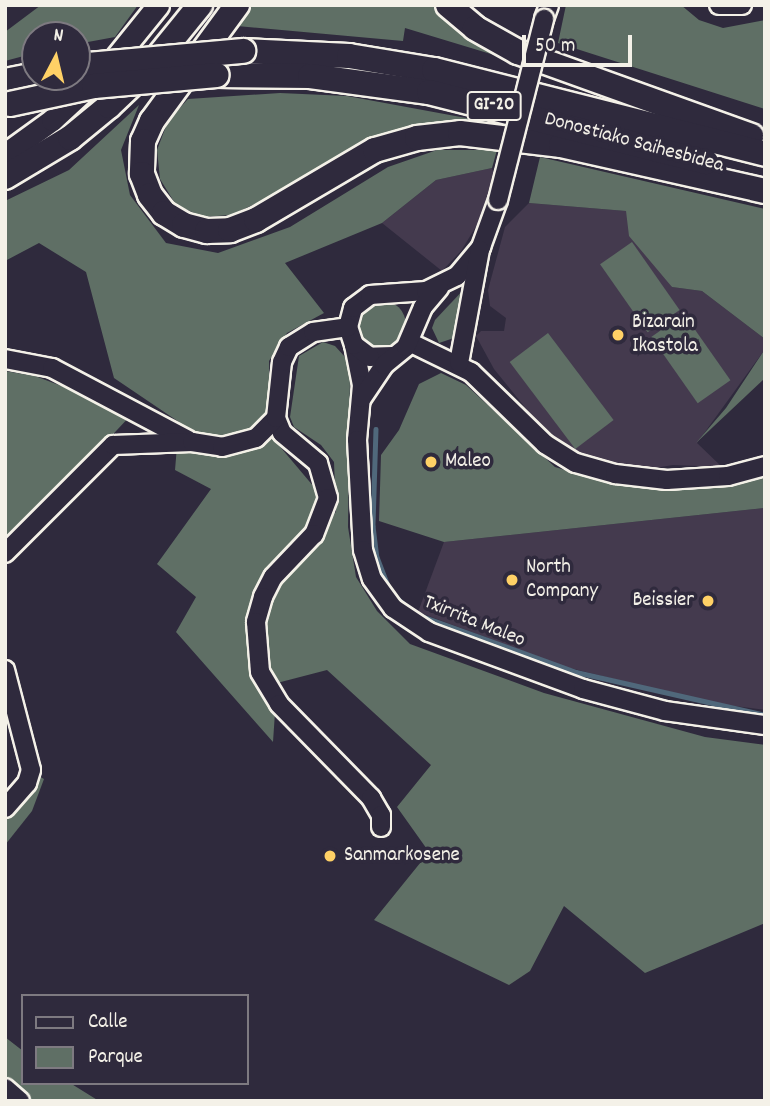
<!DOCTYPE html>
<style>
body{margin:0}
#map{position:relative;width:770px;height:1106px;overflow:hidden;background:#2f2a3d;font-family:Dekko,sans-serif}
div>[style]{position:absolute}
.built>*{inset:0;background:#443a4e}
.green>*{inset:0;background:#5f6f65;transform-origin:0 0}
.round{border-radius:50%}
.stream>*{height:4.5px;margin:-2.25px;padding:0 2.25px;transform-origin:2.25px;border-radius:2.25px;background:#50687b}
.roads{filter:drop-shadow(2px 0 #f4f1e8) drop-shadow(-2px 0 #f4f1e8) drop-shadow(0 2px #f4f1e8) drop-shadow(0 -2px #f4f1e8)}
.minor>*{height:18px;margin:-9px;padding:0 9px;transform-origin:9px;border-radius:9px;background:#2f2a3d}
.major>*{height:21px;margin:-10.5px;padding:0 10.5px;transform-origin:10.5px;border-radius:10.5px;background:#2f2a3d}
.highway>*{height:24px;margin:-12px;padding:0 12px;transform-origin:12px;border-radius:12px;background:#2f2a3d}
.bridges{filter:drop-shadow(2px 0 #f4f1e8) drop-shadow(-2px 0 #f4f1e8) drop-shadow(0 2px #f4f1e8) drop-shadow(0 -2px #f4f1e8)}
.minor-bridge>*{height:18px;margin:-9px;padding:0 9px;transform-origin:9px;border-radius:9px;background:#2f2a3d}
.highway-bridge>*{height:24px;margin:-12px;padding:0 12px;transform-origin:12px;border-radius:12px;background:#2f2a3d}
.dots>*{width:19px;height:19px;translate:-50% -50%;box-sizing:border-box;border:4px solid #2f2a3d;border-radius:50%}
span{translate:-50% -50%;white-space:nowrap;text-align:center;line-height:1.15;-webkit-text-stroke:7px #2f2a3d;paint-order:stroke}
.shield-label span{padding:2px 5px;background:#2f2a3d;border:2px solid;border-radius:5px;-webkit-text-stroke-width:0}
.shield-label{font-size:19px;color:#f4f1e8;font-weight:700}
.street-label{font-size:21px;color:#f4f1e8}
.poi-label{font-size:21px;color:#f4f1e8}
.left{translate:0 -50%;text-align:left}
.right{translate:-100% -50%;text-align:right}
.frame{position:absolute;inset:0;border:7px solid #f4f1e8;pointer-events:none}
.legend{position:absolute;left:21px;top:994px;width:228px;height:91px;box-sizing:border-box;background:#2f2a3d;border:2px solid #7e7a81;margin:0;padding:9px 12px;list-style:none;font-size:21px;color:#f4f1e8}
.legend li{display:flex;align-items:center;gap:14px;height:35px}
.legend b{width:35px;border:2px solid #7e7a81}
.north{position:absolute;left:21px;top:21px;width:70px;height:70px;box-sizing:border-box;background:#2f2a3d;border:2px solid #7e7a81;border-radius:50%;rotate:7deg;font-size:19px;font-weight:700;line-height:28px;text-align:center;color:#f4f1e8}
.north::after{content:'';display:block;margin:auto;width:24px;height:32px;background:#ffd166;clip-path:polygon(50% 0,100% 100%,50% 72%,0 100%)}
.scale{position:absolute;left:522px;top:35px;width:110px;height:32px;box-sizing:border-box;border:4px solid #f4f1e8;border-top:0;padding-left:9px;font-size:21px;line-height:24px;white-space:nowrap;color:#f4f1e8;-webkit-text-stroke:5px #2f2a3d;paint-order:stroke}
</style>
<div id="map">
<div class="built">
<i style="clip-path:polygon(492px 168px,494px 176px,483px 215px,461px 251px,442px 271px,382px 223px,436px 180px)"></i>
<i style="clip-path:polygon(529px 203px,626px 211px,672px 287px,702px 291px,765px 339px,765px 349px,697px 443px,722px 467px,673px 465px,649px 469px,572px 456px,540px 426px,494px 369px,476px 336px,481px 331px,504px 331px,506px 318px,490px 306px,488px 290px,505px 227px)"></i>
<i style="clip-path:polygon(765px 508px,765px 710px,711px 703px,566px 667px,418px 612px,444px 542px)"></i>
</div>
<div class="green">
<i style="clip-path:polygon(41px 5px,138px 5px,115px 37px,77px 44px,77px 35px,35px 35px,35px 53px,5px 61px,5px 32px)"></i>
<i style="clip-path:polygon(250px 5px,436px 5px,459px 30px,504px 58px,405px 28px,403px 41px,237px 26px)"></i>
<i style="clip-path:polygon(566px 5px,681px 5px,699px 20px,723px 28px,765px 20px,765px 109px,558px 43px)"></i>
<i style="clip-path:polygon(280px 93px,347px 96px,504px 125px,412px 127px,350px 148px,277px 194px,231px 215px,203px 217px,176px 205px,160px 179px,157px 150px,168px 121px,188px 99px)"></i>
<i style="clip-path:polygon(139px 105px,121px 150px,130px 195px,166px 243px,218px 253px,290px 227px,388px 167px,437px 150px,497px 150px,492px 168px,436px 180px,382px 223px,285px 263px,324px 313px,287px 333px,269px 361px,271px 436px,336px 513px,334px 462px,321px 445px,294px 427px,290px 417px,299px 356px,323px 342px,335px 346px,345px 357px,350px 377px,348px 527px,356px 577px,377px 611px,410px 644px,544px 693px,705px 737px,765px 745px,765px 923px,645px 973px,564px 906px,530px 971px,509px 985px,374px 920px,429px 852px,397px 807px,431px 765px,327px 670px,277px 683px,273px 742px,176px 632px,196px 597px,157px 564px,211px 489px,175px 470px,179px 422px,114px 378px,86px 272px,39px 243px,5px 261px,5px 201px,69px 170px)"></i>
<i style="clip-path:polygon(540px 157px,765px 209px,765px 339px,702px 291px,672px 287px,629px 236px,626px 211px,529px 203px)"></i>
<i style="left:632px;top:242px;width:83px;height:39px;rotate:55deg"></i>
<i style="clip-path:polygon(466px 287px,454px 338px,439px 343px,432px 328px,435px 320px)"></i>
<i class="round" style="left:356px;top:300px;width:50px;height:50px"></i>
<i style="left:684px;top:314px;width:81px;height:40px;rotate:55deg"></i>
<i style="left:548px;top:333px;width:109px;height:48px;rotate:53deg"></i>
<i style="clip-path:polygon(765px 349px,765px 378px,696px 443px,726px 408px)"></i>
<i style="clip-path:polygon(5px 371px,35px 376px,133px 413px,5px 549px)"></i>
<i style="clip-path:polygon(441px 373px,466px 385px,555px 467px,582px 475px,648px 481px,765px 470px,765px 508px,444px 542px,379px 521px,381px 455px,399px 430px,419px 384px)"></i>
<i style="clip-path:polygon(26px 769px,44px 779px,32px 811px,5px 845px,5px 797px)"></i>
<i style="clip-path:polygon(5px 1037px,23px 1051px,23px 1083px,70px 1083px,99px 1101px,5px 1101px)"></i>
</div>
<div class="stream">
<i style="left:376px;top:429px;width:97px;rotate:91.8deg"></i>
<i style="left:373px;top:526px;width:31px;rotate:83deg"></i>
<i style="left:377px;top:557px;width:39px;rotate:69deg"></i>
<i style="left:391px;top:593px;width:25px;rotate:40deg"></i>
<i style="left:416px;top:614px;width:170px;rotate:19.9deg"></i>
<i style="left:576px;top:672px;width:194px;rotate:12.8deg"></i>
</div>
<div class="roads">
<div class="minor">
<i style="left:719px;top:5px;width:23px"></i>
<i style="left:544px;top:19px;width:15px;rotate:-70deg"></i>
<i style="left:409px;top:342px;width:69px;rotate:25.8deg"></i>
<i style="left:471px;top:372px;width:103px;rotate:44.2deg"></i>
<i style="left:545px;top:444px;width:36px;rotate:32deg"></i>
<i style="left:576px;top:463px;width:41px;rotate:15.8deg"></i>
<i style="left:615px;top:474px;width:52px;rotate:6.6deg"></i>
<i style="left:667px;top:480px;width:61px;rotate:-3.8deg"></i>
<i style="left:728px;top:476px;width:38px;rotate:-15deg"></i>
<i style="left:354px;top:345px;width:41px;rotate:78.7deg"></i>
<i style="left:362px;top:385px;width:55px;rotate:95.2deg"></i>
<i style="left:357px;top:440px;width:110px;rotate:86.9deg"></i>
<i style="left:363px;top:550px;width:30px;rotate:73deg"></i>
<i style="left:372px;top:579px;width:36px;rotate:54deg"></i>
<i style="left:393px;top:608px;width:43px;rotate:33.7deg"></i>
<i style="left:429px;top:632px;width:164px;rotate:20.3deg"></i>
<i style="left:583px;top:689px;width:85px;rotate:15deg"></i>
<i style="left:665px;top:711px;width:101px;rotate:8deg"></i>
<i style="left:393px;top:356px;width:23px;rotate:178deg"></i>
<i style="left:370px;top:357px;width:20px;rotate:-143deg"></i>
<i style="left:354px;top:345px;width:19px;rotate:-108deg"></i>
<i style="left:348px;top:327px;width:20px;rotate:-75deg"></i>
<i style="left:353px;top:308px;width:21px;rotate:-37deg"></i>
<i style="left:370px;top:295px;width:56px;rotate:-4.1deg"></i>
<i style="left:426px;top:291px;width:34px;rotate:-26deg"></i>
<i style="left:457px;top:276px;width:38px;rotate:-50deg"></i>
<i style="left:481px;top:247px;width:50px;rotate:-70.1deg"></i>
<i style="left:5px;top:359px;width:48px;rotate:10.8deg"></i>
<i style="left:52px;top:368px;width:154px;rotate:27.9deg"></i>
<i style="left:459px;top:363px;width:115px;rotate:-79.5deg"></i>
<i style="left:362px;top:398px;width:40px;rotate:-56deg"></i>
<i style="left:384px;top:365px;width:28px;rotate:-39deg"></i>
<i style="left:406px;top:347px;width:43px;rotate:-67deg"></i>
<i style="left:423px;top:307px;width:25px;rotate:-50deg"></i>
<i style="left:276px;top:418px;width:16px;rotate:68deg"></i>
<i style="left:282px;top:433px;width:47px;rotate:39.8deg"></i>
<i style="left:318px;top:463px;width:36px;rotate:74deg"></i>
<i style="left:328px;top:498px;width:39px;rotate:111deg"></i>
<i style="left:314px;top:534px;width:59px;rotate:133.6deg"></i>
<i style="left:273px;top:577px;width:22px;rotate:117deg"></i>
<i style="left:263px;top:597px;width:26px;rotate:106deg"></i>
<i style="left:256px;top:622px;width:50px;rotate:85.4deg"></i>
<i style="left:260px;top:672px;width:37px;rotate:59deg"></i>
<i style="left:279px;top:704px;width:132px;rotate:45.6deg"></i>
<i style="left:371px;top:798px;width:20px;rotate:60deg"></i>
<i style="left:381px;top:815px;width:12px;rotate:90deg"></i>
<i style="left:5px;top:553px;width:153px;rotate:-45deg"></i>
<i style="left:113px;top:445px;width:79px;rotate:-2.2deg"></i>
<i style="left:192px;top:442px;width:30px;rotate:9deg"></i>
<i style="left:222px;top:447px;width:35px;rotate:-15deg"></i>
<i style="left:256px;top:438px;width:28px;rotate:-45deg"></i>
<i style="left:276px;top:418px;width:56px;rotate:-83.9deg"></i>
<i style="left:282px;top:362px;width:17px;rotate:-65deg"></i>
<i style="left:289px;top:347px;width:28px;rotate:-32deg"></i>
<i style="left:313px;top:332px;width:35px;rotate:-8deg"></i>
<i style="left:5px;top:670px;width:103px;rotate:75.4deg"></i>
<i style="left:31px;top:770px;width:14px;rotate:107deg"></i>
<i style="left:27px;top:783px;width:33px;rotate:131deg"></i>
<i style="left:5px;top:1088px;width:20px;rotate:41deg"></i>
</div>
<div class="major">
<i style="left:5px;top:154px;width:58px;rotate:-35.9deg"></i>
<i style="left:52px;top:120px;width:71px;rotate:-42.7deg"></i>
<i style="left:104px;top:72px;width:86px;rotate:-51.1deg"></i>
</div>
<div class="highway">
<i style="left:237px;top:5px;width:144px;rotate:126.2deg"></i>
<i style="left:152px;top:121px;width:22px;rotate:114deg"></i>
<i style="left:143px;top:141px;width:33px;rotate:92deg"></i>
<i style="left:142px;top:174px;width:22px;rotate:69deg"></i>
<i style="left:150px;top:195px;width:23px;rotate:52deg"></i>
<i style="left:164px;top:213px;width:23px;rotate:31deg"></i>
<i style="left:184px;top:225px;width:24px;rotate:15deg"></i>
<i style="left:207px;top:231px;width:23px;rotate:-2deg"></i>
<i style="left:230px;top:230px;width:28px;rotate:-21deg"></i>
<i style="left:256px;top:220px;width:138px;rotate:-30.5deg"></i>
<i style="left:375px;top:150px;width:44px;rotate:-15.9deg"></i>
<i style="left:417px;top:138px;width:43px;rotate:-6.6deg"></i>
<i style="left:460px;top:133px;width:102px;rotate:6.8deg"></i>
<i style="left:561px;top:145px;width:209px;rotate:12.7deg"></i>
<i style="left:448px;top:5px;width:35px;rotate:40deg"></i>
<i style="left:475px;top:28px;width:49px;rotate:29.2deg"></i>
<i style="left:518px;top:52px;width:248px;rotate:19.8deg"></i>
<i style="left:243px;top:51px;width:106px;rotate:2.7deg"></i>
<i style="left:349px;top:56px;width:86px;rotate:9.4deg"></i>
<i style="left:434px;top:70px;width:341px;rotate:14.2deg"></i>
<i style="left:217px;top:75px;width:93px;rotate:0.6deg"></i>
<i style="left:310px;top:76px;width:120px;rotate:7.7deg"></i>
<i style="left:429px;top:92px;width:286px;rotate:14.2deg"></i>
<i style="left:5px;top:81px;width:31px;rotate:-11deg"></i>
<i style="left:5px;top:177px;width:76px;rotate:-31deg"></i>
<i style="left:70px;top:138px;width:50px;rotate:-39.4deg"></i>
<i style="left:109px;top:106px;width:55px;rotate:-43.5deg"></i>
<i style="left:149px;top:68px;width:81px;rotate:-51deg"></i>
</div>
</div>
<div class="bridges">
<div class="minor-bridge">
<i style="left:498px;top:200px;width:187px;rotate:-75.7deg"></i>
</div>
<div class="highway-bridge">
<i style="left:77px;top:66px;width:167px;rotate:-5.2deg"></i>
<i style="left:10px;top:104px;width:86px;rotate:-12.1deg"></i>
<i style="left:94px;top:86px;width:123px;rotate:-5.1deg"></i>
</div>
</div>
<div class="dots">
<i style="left:618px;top:335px;background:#ffd166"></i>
<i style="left:431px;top:462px;background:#ffd166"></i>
<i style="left:512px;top:580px;background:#ffd166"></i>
<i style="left:708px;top:601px;background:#ffd166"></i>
<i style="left:330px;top:856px;background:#ffd166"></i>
</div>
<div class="shield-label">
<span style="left:494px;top:106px">GI-20</span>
</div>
<div class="street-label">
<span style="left:634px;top:143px;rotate:15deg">Donostiako Saihesbidea</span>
<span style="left:474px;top:622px;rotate:22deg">Txirrita Maleo</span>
</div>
<div class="poi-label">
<span class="left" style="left:632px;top:335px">Bizarain<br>Ikastola</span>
<span class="left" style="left:445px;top:462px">Maleo</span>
<span class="left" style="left:526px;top:580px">North<br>Company</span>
<span class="right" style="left:694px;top:601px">Beissier</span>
<span class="left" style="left:344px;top:856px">Sanmarkosene</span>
</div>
<div class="frame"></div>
<ul class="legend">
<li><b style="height:9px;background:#2f2a3d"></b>Calle</li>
<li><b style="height:19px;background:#5f6f65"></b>Parque</li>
</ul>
<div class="north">N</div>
<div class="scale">50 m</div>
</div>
